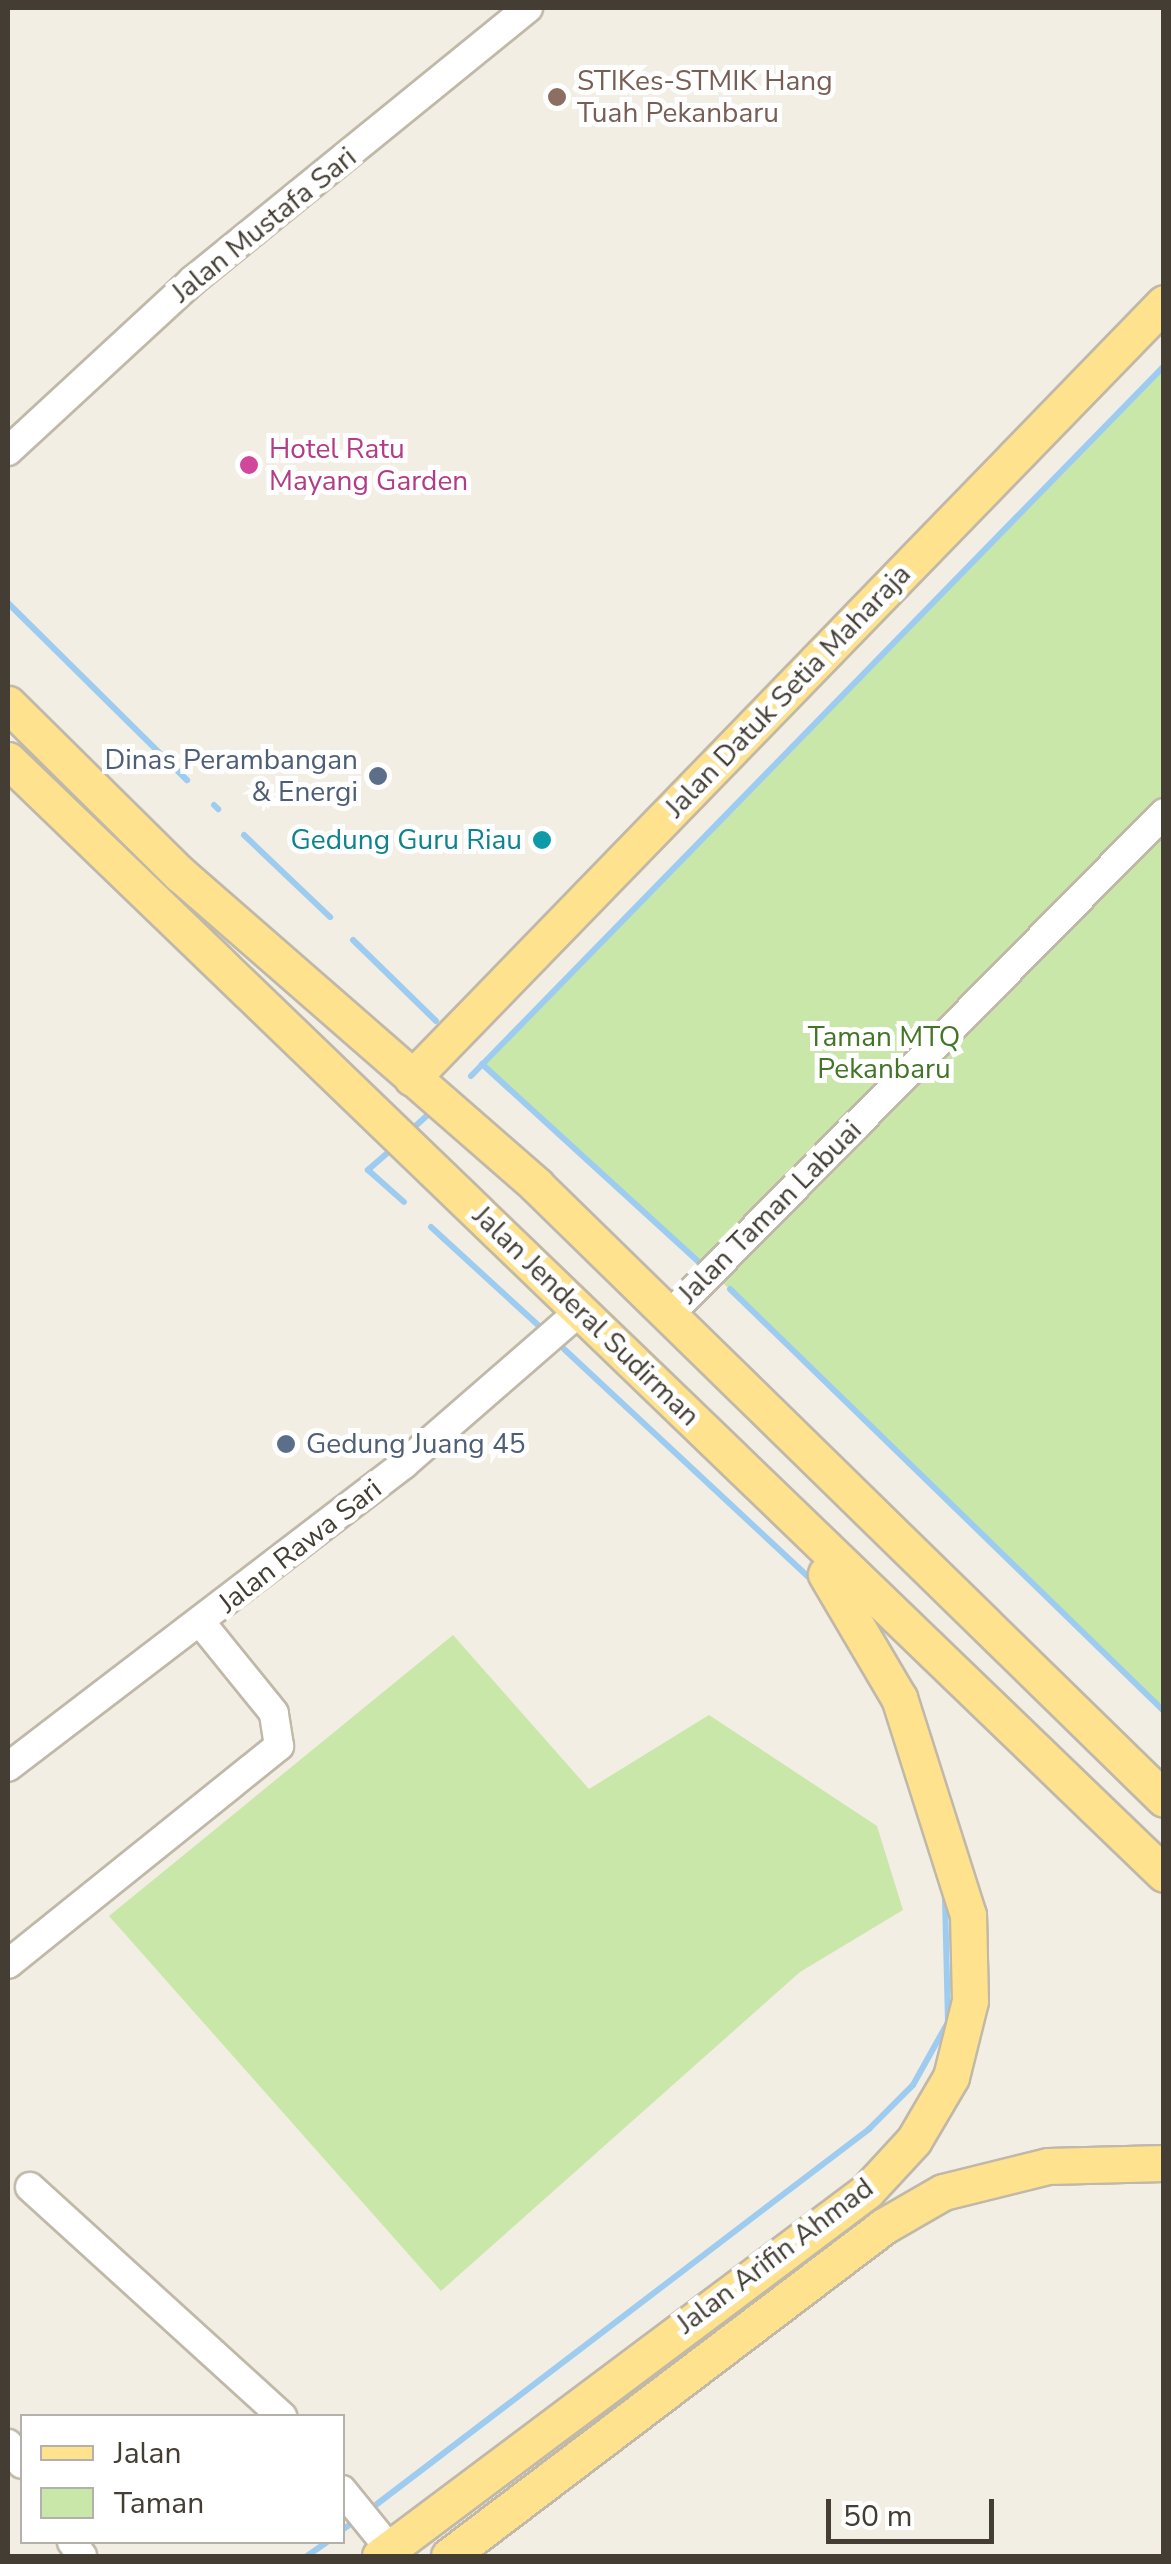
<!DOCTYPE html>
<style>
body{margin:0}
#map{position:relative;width:1171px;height:2564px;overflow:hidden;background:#f2eee3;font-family:"Nunito Sans",sans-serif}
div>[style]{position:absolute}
.green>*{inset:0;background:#cae7aa}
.stream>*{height:6px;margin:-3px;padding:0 3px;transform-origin:3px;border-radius:3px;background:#9dccf0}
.roads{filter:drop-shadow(2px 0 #c0b8a8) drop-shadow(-2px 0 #c0b8a8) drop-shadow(0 2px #c0b8a8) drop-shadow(0 -2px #c0b8a8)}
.minor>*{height:28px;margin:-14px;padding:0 14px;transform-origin:14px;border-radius:14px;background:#fff}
.major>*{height:35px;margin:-17.5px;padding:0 17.5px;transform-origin:17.5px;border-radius:17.5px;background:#ffe28e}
.dots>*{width:28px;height:28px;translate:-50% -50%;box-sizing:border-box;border:5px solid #fff;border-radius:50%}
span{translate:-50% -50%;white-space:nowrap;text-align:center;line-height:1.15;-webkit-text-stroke:10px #fff;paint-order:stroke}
.education-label{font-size:28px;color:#785e54}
.left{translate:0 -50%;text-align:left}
.street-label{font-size:28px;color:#433d33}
.hotel-label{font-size:28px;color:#b23c85}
.service-label{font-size:28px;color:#4e5e75}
.right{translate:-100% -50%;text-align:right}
.culture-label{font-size:28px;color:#0d838f}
.park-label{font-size:28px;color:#427526}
.frame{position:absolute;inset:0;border:10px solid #433d33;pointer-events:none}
.legend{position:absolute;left:20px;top:2414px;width:325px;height:130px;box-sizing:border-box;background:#fff;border:2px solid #b4b1ad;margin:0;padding:12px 18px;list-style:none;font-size:30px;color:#433d33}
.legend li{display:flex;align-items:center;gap:20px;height:50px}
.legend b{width:50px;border:2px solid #b4b1ad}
.scale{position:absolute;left:826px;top:2499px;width:168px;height:45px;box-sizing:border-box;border:5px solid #433d33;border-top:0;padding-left:12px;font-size:30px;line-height:35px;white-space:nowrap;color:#433d33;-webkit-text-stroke:8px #fff;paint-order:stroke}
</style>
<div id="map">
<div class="green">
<i style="clip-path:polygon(1163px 366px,1163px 1711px,736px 1295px,482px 1064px)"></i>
<i style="clip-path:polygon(453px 1635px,589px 1789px,709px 1715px,877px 1826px,903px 1910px,800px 1972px,441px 2291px,109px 1916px)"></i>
</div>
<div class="stream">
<i style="left:8px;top:603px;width:252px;rotate:44.7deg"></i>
<i style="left:214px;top:805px;width:6px;rotate:45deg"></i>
<i style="left:244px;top:835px;width:119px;rotate:43.6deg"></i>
<i style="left:353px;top:940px;width:116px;rotate:44.3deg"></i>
<i style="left:482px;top:1064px;width:298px;rotate:42.4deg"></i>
<i style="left:471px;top:1076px;width:992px;rotate:-45.69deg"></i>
<i style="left:411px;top:1130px;width:28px;rotate:-42deg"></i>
<i style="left:392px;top:1149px;width:32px;rotate:139deg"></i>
<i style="left:368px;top:1170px;width:48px;rotate:41.6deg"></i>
<i style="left:431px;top:1227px;width:144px;rotate:42.5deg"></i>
<i style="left:730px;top:1289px;width:605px;rotate:44.2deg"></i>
<i style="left:564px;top:1349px;width:339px;rotate:43deg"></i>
<i style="left:377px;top:2504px;width:619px;rotate:-37.31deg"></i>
<i style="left:869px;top:2129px;width:62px;rotate:-45deg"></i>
<i style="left:913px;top:2085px;width:72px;rotate:-60.9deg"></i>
<i style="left:948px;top:2022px;width:125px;rotate:-91.4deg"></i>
<i style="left:342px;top:2530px;width:7px;rotate:-34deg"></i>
<i style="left:307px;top:2556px;width:24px;rotate:-35deg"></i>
</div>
<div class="roads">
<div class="minor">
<i style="left:8px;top:451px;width:251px;rotate:-42.7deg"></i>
<i style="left:192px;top:281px;width:433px;rotate:-39.1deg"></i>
<i style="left:671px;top:1313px;width:702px;rotate:-45.4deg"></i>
<i style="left:8px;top:1767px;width:499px;rotate:-37.4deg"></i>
<i style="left:404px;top:1464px;width:235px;rotate:-41deg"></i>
<i style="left:8px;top:1964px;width:348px;rotate:-38.8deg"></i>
<i style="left:279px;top:1746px;width:33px;rotate:-99deg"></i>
<i style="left:274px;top:1713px;width:114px;rotate:-129deg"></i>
<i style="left:30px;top:2187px;width:341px;rotate:42.3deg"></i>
<i style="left:8px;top:2444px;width:24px;rotate:55deg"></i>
<i style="left:342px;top:2490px;width:76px;rotate:50.9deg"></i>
<i style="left:72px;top:2542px;width:17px;rotate:54deg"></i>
</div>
<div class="major">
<i style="left:8px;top:704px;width:242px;rotate:44.7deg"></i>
<i style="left:180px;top:874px;width:473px;rotate:41.1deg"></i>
<i style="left:536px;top:1185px;width:878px;rotate:44.35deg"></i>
<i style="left:8px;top:760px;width:1605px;rotate:43.94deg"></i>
<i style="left:412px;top:1078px;width:1080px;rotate:-45.86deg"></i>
<i style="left:380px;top:2556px;width:609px;rotate:-36.85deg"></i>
<i style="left:867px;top:2191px;width:69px;rotate:-47.3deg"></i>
<i style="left:914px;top:2140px;width:73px;rotate:-59.6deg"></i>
<i style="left:951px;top:2077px;width:78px;rotate:-76deg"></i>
<i style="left:970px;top:2001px;width:86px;rotate:-91.3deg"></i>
<i style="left:968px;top:1915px;width:228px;rotate:-107.6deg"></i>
<i style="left:899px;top:1698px;width:144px;rotate:-120.5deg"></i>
<i style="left:449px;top:2556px;width:546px;rotate:-37.18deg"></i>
<i style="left:884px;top:2226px;width:68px;rotate:-30deg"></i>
<i style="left:943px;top:2192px;width:108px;rotate:-13.9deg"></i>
<i style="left:1048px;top:2166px;width:116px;rotate:-1.5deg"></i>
</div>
</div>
<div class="dots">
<i style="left:557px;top:97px;background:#8d6e63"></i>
<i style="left:249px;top:465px;background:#d1479c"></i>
<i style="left:378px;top:776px;background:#5c6f8a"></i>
<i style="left:542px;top:840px;background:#0f9aa8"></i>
<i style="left:286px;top:1444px;background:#5c6f8a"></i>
</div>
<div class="education-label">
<span class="left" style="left:577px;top:97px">STIKes-STMIK Hang<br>Tuah Pekanbaru</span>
</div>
<div class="street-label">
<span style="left:264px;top:225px;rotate:-39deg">Jalan Mustafa Sari</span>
<span style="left:788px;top:691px;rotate:-46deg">Jalan Datuk Setia Maharaja</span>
<span style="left:770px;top:1212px;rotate:-45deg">Jalan Taman Labuai</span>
<span style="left:586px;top:1316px;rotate:44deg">Jalan Jenderal Sudirman</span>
<span style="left:300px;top:1546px;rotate:-38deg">Jalan Rawa Sari</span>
<span style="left:775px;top:2256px;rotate:-37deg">Jalan Arifin Ahmad</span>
</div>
<div class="hotel-label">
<span class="left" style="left:269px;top:465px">Hotel Ratu<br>Mayang Garden</span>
</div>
<div class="service-label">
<span class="right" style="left:358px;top:776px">Dinas Perambangan<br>&amp; Energi</span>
<span class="left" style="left:306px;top:1444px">Gedung Juang 45</span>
</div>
<div class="culture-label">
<span class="right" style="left:522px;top:840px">Gedung Guru Riau</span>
</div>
<div class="park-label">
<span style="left:884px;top:1053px">Taman MTQ<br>Pekanbaru</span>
</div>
<div class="frame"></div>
<ul class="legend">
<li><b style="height:12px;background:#ffe28e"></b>Jalan</li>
<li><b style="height:28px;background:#cae7aa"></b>Taman</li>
</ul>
<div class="scale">50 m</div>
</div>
